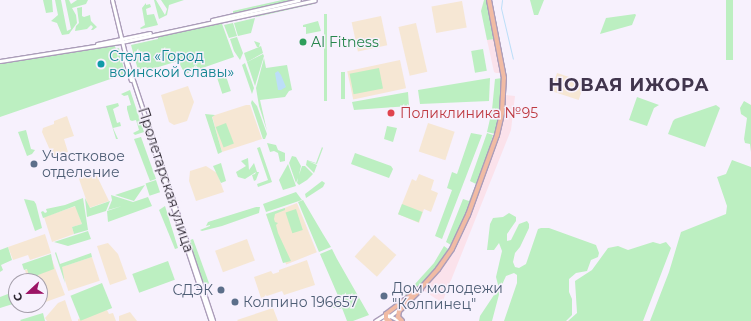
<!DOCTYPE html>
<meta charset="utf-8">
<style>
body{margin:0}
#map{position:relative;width:751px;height:321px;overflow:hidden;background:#f7f1fd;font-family:Montserrat,sans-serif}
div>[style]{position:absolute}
.industrial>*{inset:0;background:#fbe2eb}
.education>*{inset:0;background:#f6e7d4;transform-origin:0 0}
.green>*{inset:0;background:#bcefc1;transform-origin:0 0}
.water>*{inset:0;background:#bcdef8}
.stream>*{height:1px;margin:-0.5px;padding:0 0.5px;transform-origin:0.5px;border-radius:0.5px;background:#bcdef8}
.roads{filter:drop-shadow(1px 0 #ab9db9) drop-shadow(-1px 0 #ab9db9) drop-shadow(0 1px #ab9db9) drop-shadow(0 -1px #ab9db9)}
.secondary>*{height:3px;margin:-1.5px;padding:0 1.5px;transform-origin:1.5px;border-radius:1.5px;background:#fff}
.primary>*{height:4px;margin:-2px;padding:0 2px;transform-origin:2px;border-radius:2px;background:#f1bba4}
.dots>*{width:11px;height:11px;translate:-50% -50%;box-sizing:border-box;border:2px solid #f7f1fd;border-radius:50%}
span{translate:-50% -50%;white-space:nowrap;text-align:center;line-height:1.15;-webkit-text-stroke:3px #f7f1fd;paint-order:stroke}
.leisure-label{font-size:14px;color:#27864d}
.left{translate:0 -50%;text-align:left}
.culture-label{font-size:14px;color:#0d838f}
.health-label{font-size:14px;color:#be3a42}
.service-label{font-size:14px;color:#4e5e75}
.right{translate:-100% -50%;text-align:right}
.street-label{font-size:14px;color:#2d2732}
.district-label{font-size:18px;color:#41354d;font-weight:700;letter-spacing:1px}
.north{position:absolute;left:8px;top:273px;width:40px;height:40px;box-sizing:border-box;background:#f7f1fd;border:1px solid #a6a0ac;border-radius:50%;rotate:248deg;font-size:11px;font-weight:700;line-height:16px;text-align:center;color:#2d2732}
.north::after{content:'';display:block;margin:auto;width:14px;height:18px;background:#9c1465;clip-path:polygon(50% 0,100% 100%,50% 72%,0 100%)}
</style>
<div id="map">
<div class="industrial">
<i style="clip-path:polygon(495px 39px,501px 73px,496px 73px,494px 72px,487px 40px)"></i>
<i style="clip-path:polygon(506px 95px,515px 96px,511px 130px,442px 303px,423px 290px,446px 263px,455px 251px,464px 231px,499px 137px)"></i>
</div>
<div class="education">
<i style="left:462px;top:1px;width:27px;height:31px;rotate:80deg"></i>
<i style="left:381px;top:16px;width:30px;height:30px;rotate:78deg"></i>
<i style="left:416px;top:23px;width:50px;height:18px;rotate:77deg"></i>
<i style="left:400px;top:60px;width:29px;height:54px;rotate:78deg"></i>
<i style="left:557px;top:73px;width:29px;height:19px;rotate:18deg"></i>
<i style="clip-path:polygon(188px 86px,194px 102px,187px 121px,174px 125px,169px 122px,161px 95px)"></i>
<i style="clip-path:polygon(246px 105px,250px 105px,262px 139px,222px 152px,212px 116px)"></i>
<i style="clip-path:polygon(67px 116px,74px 136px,64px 139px,68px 152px,53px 157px,42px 132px,43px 128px,54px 124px,54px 121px)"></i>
<i style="left:428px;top:123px;width:28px;height:30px;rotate:18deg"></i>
<i style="clip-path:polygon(206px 166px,217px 173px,224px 192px,196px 201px,189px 181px,190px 171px)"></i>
<i style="clip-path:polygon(89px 169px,94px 170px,109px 201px,89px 208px,79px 179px,82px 171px)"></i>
<i style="clip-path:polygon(419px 174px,434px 180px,431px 190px,438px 193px,431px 212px,424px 209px,419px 223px,398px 214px,412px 179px,416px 181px)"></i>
<i style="left:297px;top:203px;width:53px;height:33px;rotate:68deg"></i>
<i style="clip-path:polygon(76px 206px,82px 224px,72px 227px,74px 234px,52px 242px,44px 217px)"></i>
<i style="clip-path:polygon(45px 234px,51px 253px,30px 260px,28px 255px,13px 260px,8px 247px)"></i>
<i style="left:374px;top:235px;width:30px;height:29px;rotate:42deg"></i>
<i style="left:247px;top:239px;width:23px;height:34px;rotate:70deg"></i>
<i style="clip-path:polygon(108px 243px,118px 254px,127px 279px,110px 285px,97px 246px)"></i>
<i style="left:92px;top:257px;width:25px;height:33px;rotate:72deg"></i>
<i style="clip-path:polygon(52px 260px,65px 295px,40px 304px,40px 281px,28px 281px,25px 270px)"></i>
<i style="clip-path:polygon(307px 260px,315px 285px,284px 295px,282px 291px,261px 298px,254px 277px,271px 271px,273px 274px,279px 272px,279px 270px)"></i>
<i style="clip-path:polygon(65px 300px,72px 321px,47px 321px,45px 318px,58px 303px)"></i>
<i style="clip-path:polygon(273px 308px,278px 321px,238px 321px,237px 320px)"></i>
<i style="clip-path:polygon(107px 310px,109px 314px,113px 313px,116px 321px,78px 321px,78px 319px)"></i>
<i style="clip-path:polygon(130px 312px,137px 321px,119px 321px,119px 316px)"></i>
</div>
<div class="green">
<i style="clip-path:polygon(43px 0,52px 0,53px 12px,46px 13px)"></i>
<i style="clip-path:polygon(55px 0,61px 0,67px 31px,71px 29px,65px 0,69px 0,71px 4px,77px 0,88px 0,86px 4px,72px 8px,76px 15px,77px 23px,69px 34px,62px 35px,57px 23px,51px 21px,58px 15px)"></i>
<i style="clip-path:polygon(154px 0,156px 0,165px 15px,167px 9px,161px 0,184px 0,169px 5px,167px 15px,159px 19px)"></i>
<i style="clip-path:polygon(282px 0,295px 0,233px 14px,233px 11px)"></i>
<i style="clip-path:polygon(484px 0,487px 0,495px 39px,487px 40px,481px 11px)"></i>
<i style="clip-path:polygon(530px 0,544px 0,538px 15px,534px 15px)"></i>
<i style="left:726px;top:0;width:7px;height:60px"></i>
<i style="clip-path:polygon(313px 2px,314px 4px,256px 17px,256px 14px)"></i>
<i style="clip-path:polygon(146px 3px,146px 5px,150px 4px,151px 7px,146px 9px,147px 15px,154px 14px,158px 25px,141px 29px,140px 28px,145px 25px,142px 8px)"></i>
<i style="clip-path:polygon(82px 7px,82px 16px,84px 17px,90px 15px,91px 21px,97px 27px,93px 30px,91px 30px,93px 27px,91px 25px,87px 29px,75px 31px,76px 26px,79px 23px,77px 8px)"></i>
<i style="left:324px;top:14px;width:3px;height:87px"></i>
<i style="clip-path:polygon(635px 14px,636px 15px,632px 25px,600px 34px,606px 18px)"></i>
<i style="clip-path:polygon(255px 18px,251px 33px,238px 36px,234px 23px)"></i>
<i style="clip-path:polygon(221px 21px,234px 57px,185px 74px,178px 61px,149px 70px,146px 67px,138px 70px,131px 45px,158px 39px,158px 35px)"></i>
<i style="clip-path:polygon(318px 21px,321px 31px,306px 34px,306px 27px,303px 27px,303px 25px)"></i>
<i style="clip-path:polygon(233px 23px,237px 36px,229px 38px,224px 25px)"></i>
<i style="clip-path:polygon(237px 37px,243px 53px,240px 60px,234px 51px,230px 39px)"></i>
<i style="clip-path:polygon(254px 41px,260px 43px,259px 47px,261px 46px,263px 53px,247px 62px,244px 53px,259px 47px,257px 47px)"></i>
<i style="clip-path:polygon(114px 44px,116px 49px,119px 48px,125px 74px,0 117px,0 62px)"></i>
<i style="left:483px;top:49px;width:22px;height:12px;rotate:80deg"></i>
<i style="clip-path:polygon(263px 54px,264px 56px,255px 86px,247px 62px)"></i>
<i style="clip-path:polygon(264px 58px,266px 68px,287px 65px,292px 90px,289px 91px,285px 97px,260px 100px,267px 131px,259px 106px,256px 88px)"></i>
<i style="clip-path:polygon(245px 63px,254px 88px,252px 94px,242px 65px)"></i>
<i style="left:379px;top:68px;width:21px;height:30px;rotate:79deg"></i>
<i style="left:341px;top:72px;width:4px;height:27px"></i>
<i style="left:225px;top:73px;width:19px;height:9px;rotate:72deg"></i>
<i style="clip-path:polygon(490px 78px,489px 101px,420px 104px,418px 90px)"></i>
<i style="clip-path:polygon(502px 78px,500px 112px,495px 134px,487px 132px,492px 110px,495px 79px)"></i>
<i style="clip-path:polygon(130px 90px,144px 132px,135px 135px,133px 133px,139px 130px,136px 120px,132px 121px,130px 120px,127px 109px,127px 106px,131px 105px,128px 95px,124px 96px,121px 94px)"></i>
<i style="clip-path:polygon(408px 92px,409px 106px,354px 110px,352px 102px)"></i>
<i style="clip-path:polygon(637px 97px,659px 105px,654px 108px,647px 126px,629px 120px)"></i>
<i style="clip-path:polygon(252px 100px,257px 106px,267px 134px,265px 139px,263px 139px,251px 103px)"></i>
<i style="clip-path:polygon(744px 101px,751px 105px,751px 152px,750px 144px,745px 143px,744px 139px,747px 118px,741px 114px,740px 108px)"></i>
<i style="clip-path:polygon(118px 103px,119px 106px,113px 109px,117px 123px,120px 122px,121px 126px,113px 128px,118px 139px,116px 139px,106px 106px)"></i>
<i style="clip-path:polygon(716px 105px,720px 108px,705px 147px,668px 134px,673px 121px,675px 119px)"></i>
<i style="clip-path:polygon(205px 114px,215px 115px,212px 117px,222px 152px,218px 154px)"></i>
<i style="left:226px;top:123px;width:22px;height:11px;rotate:69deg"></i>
<i style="clip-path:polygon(387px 126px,397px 128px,393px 142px,384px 139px)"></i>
<i style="clip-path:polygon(26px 130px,31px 149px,35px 150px,32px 154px,27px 156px,18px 132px)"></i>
<i style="clip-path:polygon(471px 133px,482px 135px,442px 239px,435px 236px,452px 190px,447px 188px,452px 172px,457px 174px)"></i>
<i style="clip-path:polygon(487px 133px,493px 135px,490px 146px,490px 150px,466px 214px,451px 245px,446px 242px,463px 199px,469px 201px,476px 184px,470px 181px)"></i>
<i style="clip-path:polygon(141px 137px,156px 179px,150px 181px,134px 139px)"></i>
<i style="clip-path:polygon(267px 143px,276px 145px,278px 150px,285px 153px,285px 161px,280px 162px,278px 153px,274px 151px,270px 152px)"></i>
<i style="clip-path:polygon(260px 147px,272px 182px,258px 187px,257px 184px,268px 180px,257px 148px)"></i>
<i style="clip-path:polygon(322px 147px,323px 148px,317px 164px,308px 161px,317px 165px,314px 173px,306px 165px,307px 160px,316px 163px)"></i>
<i style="clip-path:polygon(355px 153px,391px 166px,393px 169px,389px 178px,351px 164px)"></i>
<i style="clip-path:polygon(292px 156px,296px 157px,301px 166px,299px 175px,302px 166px,305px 166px,313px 174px,307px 180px,299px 185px,297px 183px,298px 178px,296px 183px,289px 163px)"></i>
<i style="clip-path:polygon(248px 158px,249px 170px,254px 163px,257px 172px,259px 172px,256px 180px,254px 181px,252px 175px,255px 174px,256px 172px,245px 179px,238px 177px,236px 172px,246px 166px,241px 161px)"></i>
<i style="clip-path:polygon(732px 160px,751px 167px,751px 321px,650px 321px,669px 272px,681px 232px,726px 214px,727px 206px,717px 177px,726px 174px)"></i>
<i style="clip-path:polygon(221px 163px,226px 181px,221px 183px,213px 166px)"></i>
<i style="clip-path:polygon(288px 164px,296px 186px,283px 190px,279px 180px)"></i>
<i style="left:156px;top:180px;width:13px;height:11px;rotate:72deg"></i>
<i style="clip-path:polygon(322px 181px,325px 183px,323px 187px,306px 198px,305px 194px)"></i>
<i style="clip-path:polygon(145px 185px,134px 201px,115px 195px)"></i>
<i style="clip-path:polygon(296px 192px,302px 200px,266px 212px,263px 204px)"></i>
<i style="clip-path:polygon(111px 195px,133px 202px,148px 197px,152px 206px,108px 222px,107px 211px,122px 206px,108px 210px,112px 200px)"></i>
<i style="clip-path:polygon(83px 198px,88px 230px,74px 234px,72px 227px,82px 224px,75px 206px,43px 218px,41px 212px,43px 211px,45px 213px,47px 212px,46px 209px,65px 205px)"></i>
<i style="clip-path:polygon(85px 198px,90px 208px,110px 201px,106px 211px,87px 217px)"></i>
<i style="clip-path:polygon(24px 199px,34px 201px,36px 204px,42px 228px,35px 231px)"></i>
<i style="clip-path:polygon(303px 200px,323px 234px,331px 247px,319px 252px,298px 202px)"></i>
<i style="left:402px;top:204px;width:22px;height:11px;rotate:21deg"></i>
<i style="clip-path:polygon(165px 206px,178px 248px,175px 249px,159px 210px)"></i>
<i style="clip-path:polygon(256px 207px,260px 207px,259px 213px,222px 226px,202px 231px,200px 230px,210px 226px,210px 225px,206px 226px,208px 222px)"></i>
<i style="clip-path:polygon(285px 208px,285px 210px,275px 214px,274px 219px,275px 222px,278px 223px,276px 225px,278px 233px,291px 261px,283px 263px,266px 214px)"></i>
<i style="left:296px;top:209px;width:22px;height:11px;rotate:72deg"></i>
<i style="clip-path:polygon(509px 213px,516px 217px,516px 221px,507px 234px,507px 241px,511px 240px,519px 224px,527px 221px,529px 224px,529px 228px,520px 247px,515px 253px,513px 262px,515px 267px,519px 268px,526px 264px,538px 229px,541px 228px,549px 228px,596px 245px,599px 253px,598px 257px,591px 260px,587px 271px,576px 273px,569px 279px,569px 292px,572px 299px,572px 315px,566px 321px,504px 321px,517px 283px,517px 275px,514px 273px,506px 276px,501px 287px,492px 321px,479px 321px,480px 316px,498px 289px,498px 285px,496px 277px,502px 251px,499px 243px,494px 250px,487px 250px,490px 224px,493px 218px,503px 217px)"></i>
<i style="clip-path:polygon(88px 231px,91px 239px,68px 246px,54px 242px)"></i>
<i style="left:193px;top:239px;width:47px;height:5px;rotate:70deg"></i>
<i style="clip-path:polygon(653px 242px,660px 244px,666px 242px,671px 248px,643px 321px,568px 321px,577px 313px,575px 281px,592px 270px,608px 248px,618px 246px,628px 250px)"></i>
<i style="clip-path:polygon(444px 246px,448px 249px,439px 264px,414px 292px,409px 296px,405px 295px,434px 263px)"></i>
<i style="clip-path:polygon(8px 247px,12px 260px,1px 265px,3px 270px,0 272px,0 250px)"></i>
<i style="clip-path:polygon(332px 249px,337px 259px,369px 315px,353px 321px,347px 321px,342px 308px,339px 309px,338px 307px,334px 308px,331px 302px,339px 298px,320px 254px)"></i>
<i style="clip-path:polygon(56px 252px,60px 264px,91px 253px,92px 257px,62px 267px,65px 283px,55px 253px)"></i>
<i style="clip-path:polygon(51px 254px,54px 269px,38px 275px,40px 281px,29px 281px,28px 279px,30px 278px,27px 269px,24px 270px,22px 264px)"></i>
<i style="left:168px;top:261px;width:20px;height:38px;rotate:70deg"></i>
<i style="left:102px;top:283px;width:27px;height:34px;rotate:68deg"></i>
<i style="clip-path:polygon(16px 291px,16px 303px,0 308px,0 297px)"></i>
<i style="clip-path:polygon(43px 313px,45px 321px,21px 321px,20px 320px)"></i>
</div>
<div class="water">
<i style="clip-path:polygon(278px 71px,281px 75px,286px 87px,281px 90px,278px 90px,275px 73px)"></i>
</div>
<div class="stream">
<i style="left:502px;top:0;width:8px;rotate:97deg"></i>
<i style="left:501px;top:8px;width:52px;rotate:76.8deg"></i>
</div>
<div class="roads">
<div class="secondary">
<i style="left:112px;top:0;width:64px;rotate:76.4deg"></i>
<i style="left:127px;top:62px;width:273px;rotate:71.6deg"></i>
<i style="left:212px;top:20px;width:89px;rotate:-12.9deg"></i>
<i style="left:97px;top:44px;width:54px;rotate:-11.7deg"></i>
<i style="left:124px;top:56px;width:25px;rotate:74deg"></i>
<i style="left:0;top:61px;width:128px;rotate:-9deg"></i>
<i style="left:126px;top:41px;width:193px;rotate:-12.2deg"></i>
<i style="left:152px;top:144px;width:187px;rotate:71.6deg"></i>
<i style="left:375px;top:321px;width:13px;rotate:-32deg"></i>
<i style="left:386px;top:314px;width:16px;rotate:27deg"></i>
<i style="left:383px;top:321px;width:20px;rotate:-37deg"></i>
</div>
<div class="primary">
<i style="left:390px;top:321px;width:4px;rotate:-153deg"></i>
<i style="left:386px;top:319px;width:5px;rotate:-90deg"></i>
<i style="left:386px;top:314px;width:45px;rotate:-36.9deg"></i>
<i style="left:422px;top:287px;width:24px;rotate:-48deg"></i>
<i style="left:438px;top:269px;width:24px;rotate:-55deg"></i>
<i style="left:452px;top:249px;width:38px;rotate:-65deg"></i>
<i style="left:468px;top:215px;width:85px;rotate:-70.1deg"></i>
<i style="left:497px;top:135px;width:23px;rotate:-77deg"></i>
<i style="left:502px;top:113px;width:35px;rotate:-87deg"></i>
<i style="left:504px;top:78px;width:79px;rotate:-100.9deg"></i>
<i style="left:402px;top:321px;width:6px;rotate:-135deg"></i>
<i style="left:398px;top:317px;width:6px;rotate:-81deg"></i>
<i style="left:399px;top:311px;width:31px;rotate:-45deg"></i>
</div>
</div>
<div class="dots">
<i style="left:303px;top:42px;background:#2e9e5b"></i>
<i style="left:101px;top:64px;background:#0f9aa8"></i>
<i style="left:391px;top:113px;background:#e0444e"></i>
<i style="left:34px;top:164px;background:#5c6f8a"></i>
<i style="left:221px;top:290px;background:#5c6f8a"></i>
<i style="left:384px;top:296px;background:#5c6f8a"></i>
<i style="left:235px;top:302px;background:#5c6f8a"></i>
</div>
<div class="leisure-label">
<span class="left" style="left:311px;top:42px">AI Fitness</span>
</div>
<div class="culture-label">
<span class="left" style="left:109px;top:64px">Стела «Город<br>воинской славы»</span>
</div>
<div class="health-label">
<span class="left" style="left:400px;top:113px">Поликлиника №95</span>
</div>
<div class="service-label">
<span class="left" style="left:42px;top:164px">Участковое<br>отделение</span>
<span class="left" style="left:392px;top:296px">Дом молодежи<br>"Колпинец"</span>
<span class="right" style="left:213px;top:290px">СДЭК</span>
<span class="left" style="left:243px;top:302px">Колпино 196657</span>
</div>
<div class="street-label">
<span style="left:166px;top:180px;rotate:72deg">Пролетарская улица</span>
</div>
<div class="district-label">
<span style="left:629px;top:85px">НОВАЯ ИЖОРА</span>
</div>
<div class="north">С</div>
</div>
